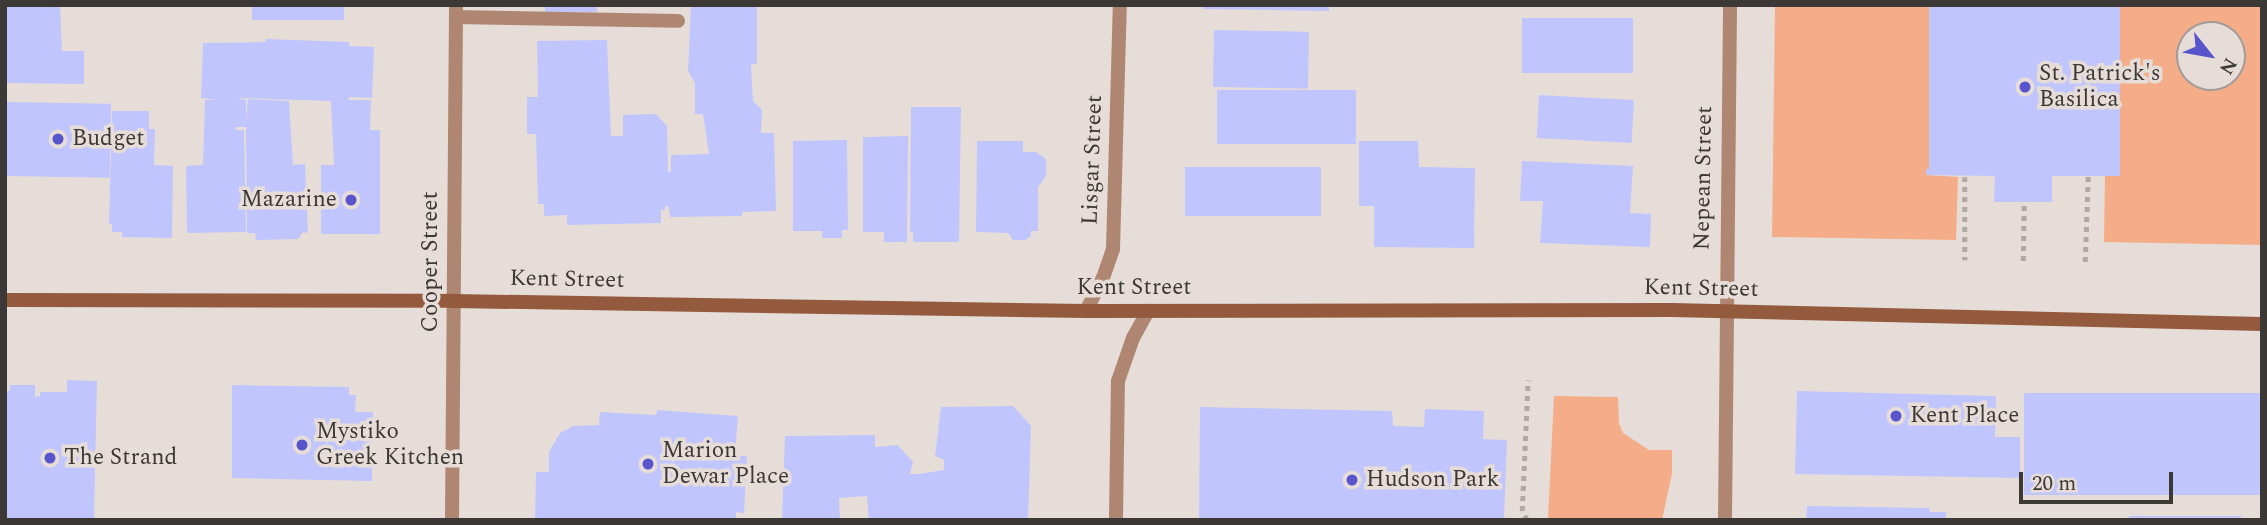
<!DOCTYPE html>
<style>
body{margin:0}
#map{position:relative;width:2267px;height:525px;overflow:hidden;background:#e7ddd8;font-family:Spectral,serif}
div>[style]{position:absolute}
.green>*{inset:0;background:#f5ad89}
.building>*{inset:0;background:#c0c6fd;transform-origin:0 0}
.path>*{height:4.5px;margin-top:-2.25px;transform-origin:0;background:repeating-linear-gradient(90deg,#b0a8a3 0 5px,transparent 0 10px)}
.minor>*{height:14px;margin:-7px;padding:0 7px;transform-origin:7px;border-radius:7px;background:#af8672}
.secondary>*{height:14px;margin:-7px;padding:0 7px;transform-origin:7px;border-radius:7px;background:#945a3d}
.dots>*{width:19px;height:19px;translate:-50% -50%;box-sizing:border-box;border:4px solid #e7ddd8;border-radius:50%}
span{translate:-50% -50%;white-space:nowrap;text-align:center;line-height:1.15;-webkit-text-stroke:7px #e7ddd8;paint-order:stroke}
.poi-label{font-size:23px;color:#3c3836}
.left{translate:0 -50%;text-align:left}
.right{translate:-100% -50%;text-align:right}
.street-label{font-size:23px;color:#3c3836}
.frame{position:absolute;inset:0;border:7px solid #3c3836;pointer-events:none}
.north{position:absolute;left:2176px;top:21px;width:70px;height:70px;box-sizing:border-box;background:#e7ddd8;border:2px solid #a39b97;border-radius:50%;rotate:121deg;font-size:19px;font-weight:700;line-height:28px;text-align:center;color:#3c3836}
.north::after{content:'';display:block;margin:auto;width:24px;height:32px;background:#5854cb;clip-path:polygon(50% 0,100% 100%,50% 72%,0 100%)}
.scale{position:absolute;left:2019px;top:472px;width:154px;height:32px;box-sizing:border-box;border:4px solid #3c3836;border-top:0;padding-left:9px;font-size:21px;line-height:24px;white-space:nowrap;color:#3c3836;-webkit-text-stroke:5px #e7ddd8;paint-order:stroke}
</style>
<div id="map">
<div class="green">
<i style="clip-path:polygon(1775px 5px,1929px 5px,1929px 169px,1926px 169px,1926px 175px,1958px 177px,1956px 240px,1772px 237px)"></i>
<i style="clip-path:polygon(evenodd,2120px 5px,2262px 5px,2262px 245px,2104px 242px,2105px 176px,2120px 176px,2120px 5px,2190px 35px,2232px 35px,2232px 77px,2190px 77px,2190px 35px)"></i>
<i style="clip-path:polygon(1554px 396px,1618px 397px,1619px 423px,1623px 433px,1649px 450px,1672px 450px,1672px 474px,1662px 520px,1548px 518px)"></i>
</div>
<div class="building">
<i style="clip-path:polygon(5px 5px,60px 5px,62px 51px,84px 51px,84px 84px,5px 83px)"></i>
<i style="left:252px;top:5px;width:92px;height:15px"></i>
<i style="left:545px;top:5px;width:52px;height:7px"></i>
<i style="clip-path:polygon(691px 5px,757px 5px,757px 63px,751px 65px,753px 101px,762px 110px,761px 133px,774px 133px,776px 211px,742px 212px,742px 216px,670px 217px,669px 207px,665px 206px,665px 210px,661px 210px,661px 223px,567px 225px,567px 215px,544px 216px,544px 204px,538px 204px,536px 134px,527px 134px,527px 97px,538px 97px,537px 41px,607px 40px,611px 136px,623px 136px,623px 115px,656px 114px,667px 126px,668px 172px,671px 172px,671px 155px,709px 154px,703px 114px,695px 114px,695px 83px,688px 71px)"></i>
<i style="clip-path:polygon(1203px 5px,1329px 5px,1329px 11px,1203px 9px)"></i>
<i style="clip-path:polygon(1929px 5px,2120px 5px,2120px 176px,2052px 176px,2052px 202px,1994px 202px,1995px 176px,1926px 175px,1926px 169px,1929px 169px)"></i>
<i style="left:1522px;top:18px;width:111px;height:55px"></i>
<i style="left:1214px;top:30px;width:95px;height:57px;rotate:1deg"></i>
<i style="clip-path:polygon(266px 39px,349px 42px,349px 46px,374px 47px,372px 98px,349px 97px,349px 100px,371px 100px,370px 130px,380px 130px,380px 234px,321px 234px,321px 165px,334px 165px,331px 101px,237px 98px,246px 100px,246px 122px,248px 99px,289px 101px,293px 165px,305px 164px,308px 233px,303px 232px,298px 239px,256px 240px,255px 233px,247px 233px,246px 127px,236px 127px,236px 130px,244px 130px,246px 232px,187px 233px,186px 166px,203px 165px,205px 100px,217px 100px,201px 98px,203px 43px,266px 42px)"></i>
<i style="left:1217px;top:90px;width:139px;height:54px"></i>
<i style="left:1539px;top:95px;width:95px;height:43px;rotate:3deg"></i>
<i style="left:7px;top:102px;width:104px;height:74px;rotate:1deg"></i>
<i style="clip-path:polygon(911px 107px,961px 107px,959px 242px,913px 242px,913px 232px,910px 232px)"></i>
<i style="clip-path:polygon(112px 111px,149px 111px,149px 129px,155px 129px,154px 165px,173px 166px,172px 238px,122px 237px,122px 232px,112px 232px,112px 224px,109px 224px)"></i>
<i style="clip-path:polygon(908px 136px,907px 242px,884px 242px,884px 232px,863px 232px,863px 137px)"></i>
<i style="clip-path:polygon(847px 140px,848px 230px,842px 230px,842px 238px,822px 238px,822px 231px,793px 231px,793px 141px)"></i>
<i style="clip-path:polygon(977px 141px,1023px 141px,1023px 152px,1036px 152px,1046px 159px,1046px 176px,1038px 187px,1038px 231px,1031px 231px,1031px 236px,1025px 240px,1013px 240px,1008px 233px,976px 232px)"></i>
<i style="clip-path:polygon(1359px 141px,1418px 141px,1419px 167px,1475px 168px,1474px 248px,1374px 247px,1374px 206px,1359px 206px)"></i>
<i style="clip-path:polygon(1522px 161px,1633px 166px,1630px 213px,1651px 214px,1650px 247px,1540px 243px,1543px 201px,1520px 201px)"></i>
<i style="left:1321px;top:167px;width:49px;height:136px;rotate:90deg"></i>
<i style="clip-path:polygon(67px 380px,97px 381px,94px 520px,5px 520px,5px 391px,10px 391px,10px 385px,35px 385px,35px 397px,40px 396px,40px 392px,67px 392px)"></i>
<i style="clip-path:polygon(232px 385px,349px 387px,349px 395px,356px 395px,355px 412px,373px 412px,372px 481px,232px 478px)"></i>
<i style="clip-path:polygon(1797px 391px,1996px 396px,1995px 437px,2020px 437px,2020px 478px,1795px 474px)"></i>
<i style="left:2024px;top:393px;width:237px;height:102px"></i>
<i style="clip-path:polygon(1013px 406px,1031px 426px,1028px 520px,869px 520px,867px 496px,839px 498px,840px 520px,782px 520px,785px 436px,875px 435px,875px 447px,898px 445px,913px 462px,910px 474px,919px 474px,944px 470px,944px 460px,935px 456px,941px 407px)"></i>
<i style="clip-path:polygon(1200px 407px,1392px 411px,1393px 426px,1424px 427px,1425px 409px,1484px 411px,1483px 439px,1507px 440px,1504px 520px,1199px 520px)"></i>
<i style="clip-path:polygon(657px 410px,738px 416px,735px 455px,747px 456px,744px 513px,736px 512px,736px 520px,535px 520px,536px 472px,549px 472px,549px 452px,560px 433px,573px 426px,599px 425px,600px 412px,656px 415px)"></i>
<i style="clip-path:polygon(1807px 506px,1929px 508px,1930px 512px,1946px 512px,1946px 520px,1806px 520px)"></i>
<i style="left:2129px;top:516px;width:112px;height:4px"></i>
</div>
<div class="path">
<i style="left:1965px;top:177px;width:83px;rotate:90deg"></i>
<i style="left:2023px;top:261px;width:59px;rotate:-89deg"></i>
<i style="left:2085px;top:262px;width:86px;rotate:-88deg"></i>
<i style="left:1527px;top:520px;width:10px;rotate:-119deg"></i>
<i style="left:1522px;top:511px;width:131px;rotate:-87.4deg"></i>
</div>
<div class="minor">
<i style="left:456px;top:17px;width:222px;rotate:1deg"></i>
<i style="left:1086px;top:311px;width:37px;rotate:-63deg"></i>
<i style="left:1103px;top:278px;width:31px;rotate:-71deg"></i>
<i style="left:1113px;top:249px;width:244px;rotate:-88.4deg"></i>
<i style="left:452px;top:520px;width:515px;rotate:-89.55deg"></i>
<i style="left:1116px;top:520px;width:139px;rotate:-89.2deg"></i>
<i style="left:1118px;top:381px;width:46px;rotate:-70.8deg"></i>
<i style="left:1133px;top:338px;width:31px;rotate:-61deg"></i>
<i style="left:1725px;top:520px;width:515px;rotate:-89.44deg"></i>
</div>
<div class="secondary">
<i style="left:5px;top:300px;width:448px;rotate:0.1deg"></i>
<i style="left:453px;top:301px;width:633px;rotate:0.91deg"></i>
<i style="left:1086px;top:311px;width:586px;rotate:-0.1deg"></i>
<i style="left:1672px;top:310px;width:590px;rotate:1.36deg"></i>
</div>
<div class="dots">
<i style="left:2025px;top:87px;background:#5854cb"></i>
<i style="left:58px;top:139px;background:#5854cb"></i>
<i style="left:351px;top:200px;background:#5854cb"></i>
<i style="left:1896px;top:416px;background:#5854cb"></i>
<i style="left:302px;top:445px;background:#5854cb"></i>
<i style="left:50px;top:458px;background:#5854cb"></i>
<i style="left:648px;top:464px;background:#5854cb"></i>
<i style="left:1352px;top:480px;background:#5854cb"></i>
</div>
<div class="poi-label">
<span class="left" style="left:2039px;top:87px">St. Patrick's<br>Basilica</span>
<span class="left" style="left:72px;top:139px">Budget</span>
<span class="right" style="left:337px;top:200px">Mazarine</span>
<span class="left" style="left:1910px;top:416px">Kent Place</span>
<span class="left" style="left:316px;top:445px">Mystiko<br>Greek Kitchen</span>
<span class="left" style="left:662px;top:464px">Marion<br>Dewar Place</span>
<span class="left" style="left:64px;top:458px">The Strand</span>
<span class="left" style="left:1366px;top:480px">Hudson Park</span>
</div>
<div class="street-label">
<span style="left:1093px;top:160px;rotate:-88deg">Lisgar Street</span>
<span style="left:1704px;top:178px;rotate:-89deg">Nepean Street</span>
<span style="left:431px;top:262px;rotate:-90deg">Cooper Street</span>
<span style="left:567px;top:280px;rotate:1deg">Kent Street</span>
<span style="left:1134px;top:288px">Kent Street</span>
<span style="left:1701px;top:289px;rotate:1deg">Kent Street</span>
</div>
<div class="frame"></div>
<div class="north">N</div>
<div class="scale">20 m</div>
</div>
